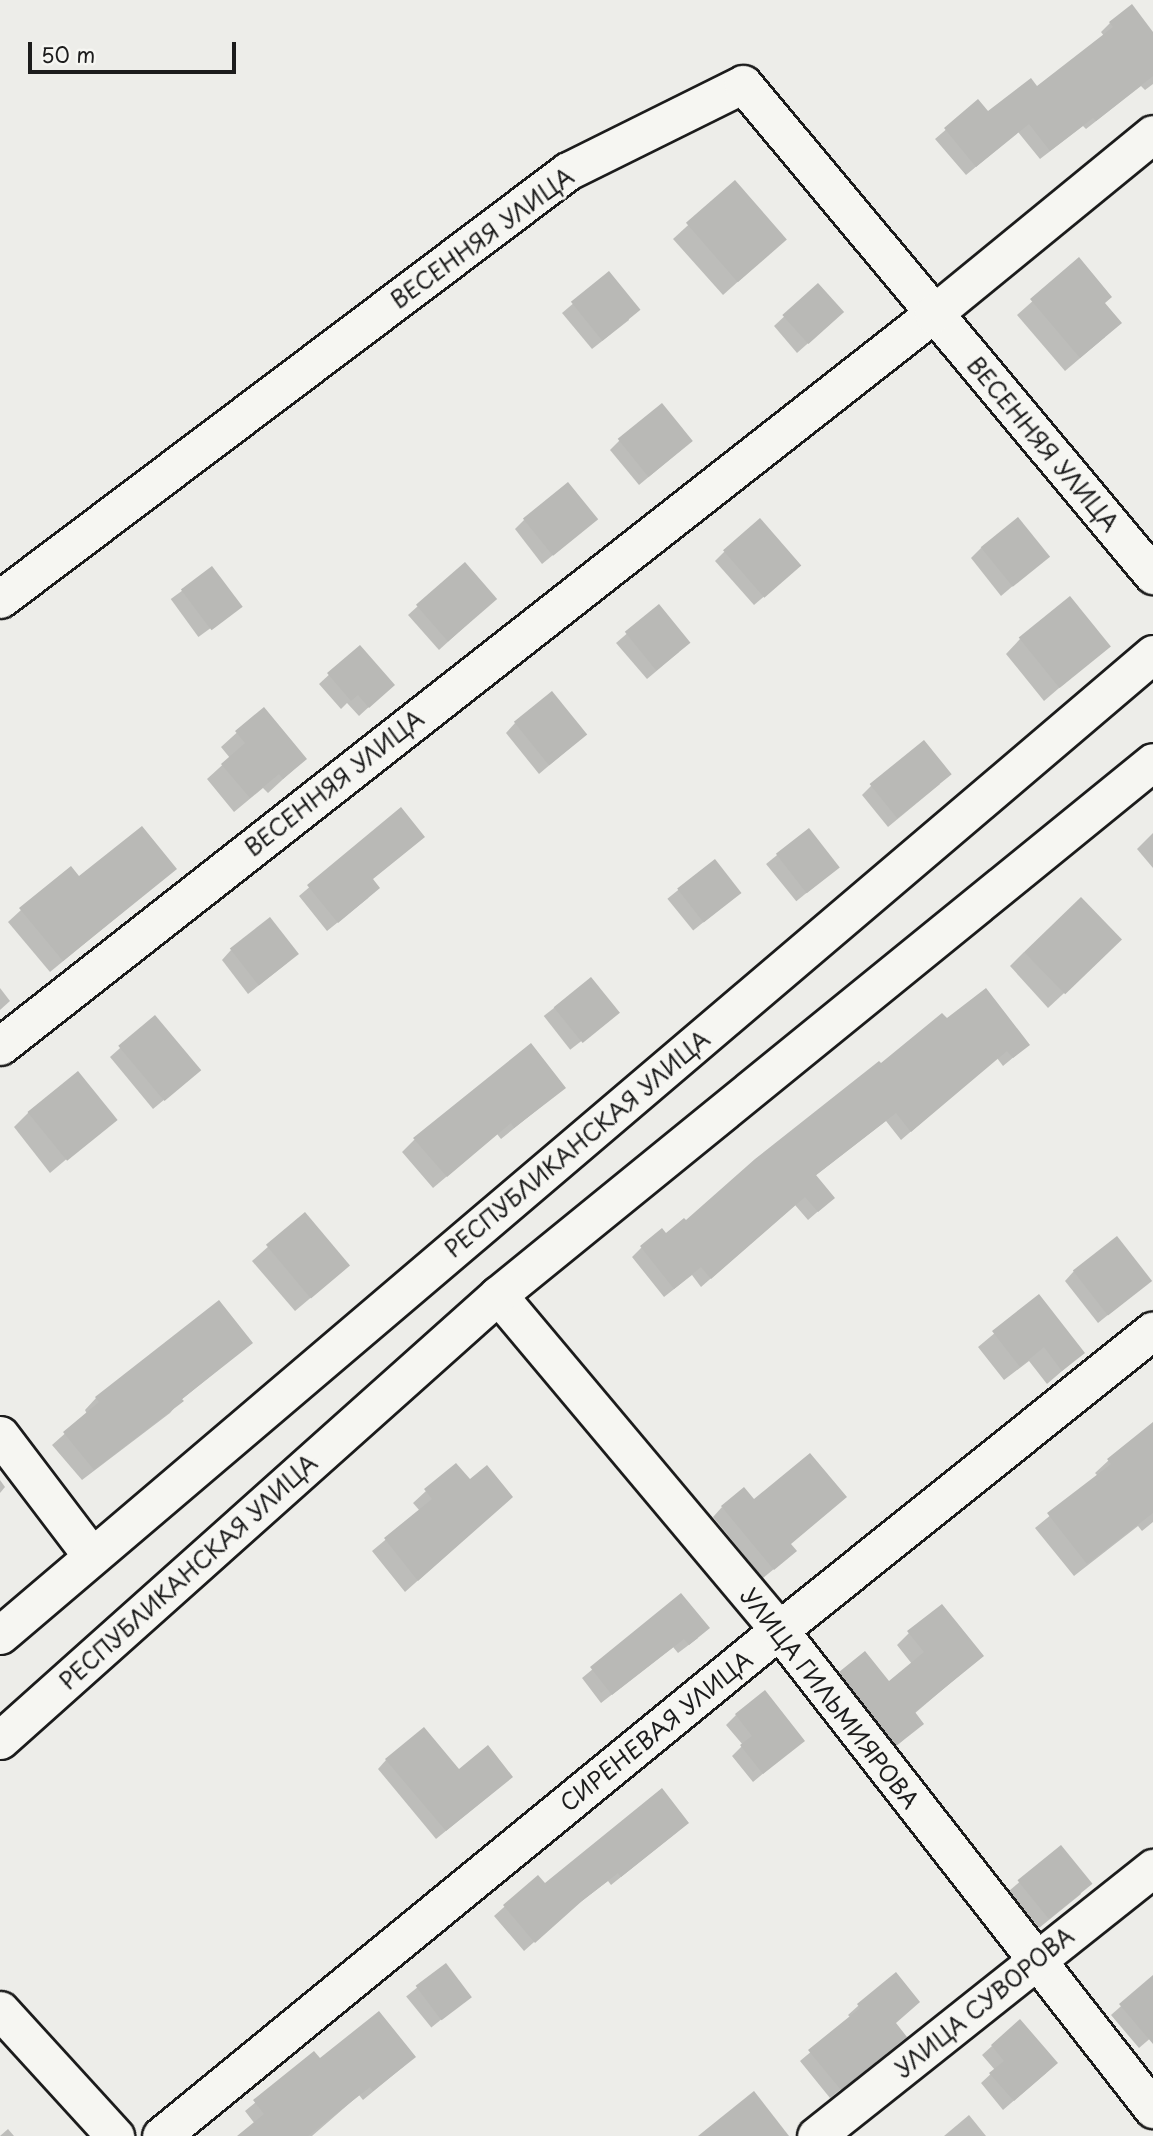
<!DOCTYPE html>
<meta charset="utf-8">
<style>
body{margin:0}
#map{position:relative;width:1153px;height:2136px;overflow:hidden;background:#edede9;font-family:"Playpen Sans",sans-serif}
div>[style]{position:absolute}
.shadow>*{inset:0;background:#0003;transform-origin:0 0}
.building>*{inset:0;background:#b9b9b6;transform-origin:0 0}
.roads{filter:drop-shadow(2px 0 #1c1c1c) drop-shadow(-2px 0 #1c1c1c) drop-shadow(0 2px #1c1c1c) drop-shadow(0 -2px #1c1c1c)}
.minor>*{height:37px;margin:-18.5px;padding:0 18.5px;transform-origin:18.5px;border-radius:18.5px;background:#f6f6f2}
span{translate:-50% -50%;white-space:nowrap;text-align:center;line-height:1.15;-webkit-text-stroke:6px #f6f6f2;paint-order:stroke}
.street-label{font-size:23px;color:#1c1c1c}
.scale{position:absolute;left:28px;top:42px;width:208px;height:32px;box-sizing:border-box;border:4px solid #1c1c1c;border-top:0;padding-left:9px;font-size:21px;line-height:24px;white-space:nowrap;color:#1c1c1c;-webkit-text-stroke:5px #f6f6f2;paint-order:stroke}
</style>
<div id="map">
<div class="shadow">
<i style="clip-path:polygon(1110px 23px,1153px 35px,1153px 84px,1145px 90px,1141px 86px,1086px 129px,1083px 126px,1040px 159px,1018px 132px,966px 175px,935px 139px,978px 102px,988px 114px,1037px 88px,1104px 36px,1101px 32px)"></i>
<i style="clip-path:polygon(734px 183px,770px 253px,723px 295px,673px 239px)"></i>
<i style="clip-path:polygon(1079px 260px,1103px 303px,1105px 337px,1065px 371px,1017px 315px)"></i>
<i style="clip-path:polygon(608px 274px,629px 320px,592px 349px,562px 313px)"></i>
<i style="clip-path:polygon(818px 285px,832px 322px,797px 353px,774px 326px)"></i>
<i style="clip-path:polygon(620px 440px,681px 450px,639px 485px,610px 450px)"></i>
<i style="clip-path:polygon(524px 520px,586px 528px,542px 564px,515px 529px)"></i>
<i style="clip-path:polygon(981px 548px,1047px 557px,1001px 596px,971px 558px)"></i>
<i style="clip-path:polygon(725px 551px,789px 575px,754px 605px,715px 561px)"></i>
<i style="left:212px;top:569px;width:47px;height:51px;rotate:54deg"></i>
<i style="clip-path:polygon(418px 606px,485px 608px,439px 650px,408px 615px)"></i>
<i style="clip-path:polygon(659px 606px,679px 652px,647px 679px,616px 643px)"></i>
<i style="clip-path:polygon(1020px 639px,1109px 645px,1044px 701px,1006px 654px)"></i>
<i style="clip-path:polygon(359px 647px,383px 694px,359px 716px,347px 703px,341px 709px,319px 684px)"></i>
<i style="clip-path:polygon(263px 709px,305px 759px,268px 793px,263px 788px,234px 812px,207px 779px,230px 758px,221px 747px)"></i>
<i style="clip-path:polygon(515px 723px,585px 735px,539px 774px,506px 733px)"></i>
<i style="clip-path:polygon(940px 784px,888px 827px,862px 795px,871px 786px)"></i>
<i style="clip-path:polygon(400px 810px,371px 880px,368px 898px,327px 931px,299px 896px)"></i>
<i style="left:808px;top:830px;width:48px;height:54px;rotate:51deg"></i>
<i style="clip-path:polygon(1153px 833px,1153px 868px,1137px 849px)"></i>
<i style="left:714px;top:861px;width:41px;height:60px;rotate:51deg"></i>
<i style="clip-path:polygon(175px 869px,50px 972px,8px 922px,21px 910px,79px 879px)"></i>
<i style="clip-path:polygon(231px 950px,287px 963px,248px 994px,222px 960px)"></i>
<i style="clip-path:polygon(1024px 952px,1105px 955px,1048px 1008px,1010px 966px)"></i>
<i style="left:591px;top:979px;width:43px;height:60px;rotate:52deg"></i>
<i style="clip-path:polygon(0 988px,10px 1001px,0 1010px)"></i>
<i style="clip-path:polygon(154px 1018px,189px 1079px,153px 1109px,110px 1057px)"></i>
<i style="clip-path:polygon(946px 1021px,1028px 1045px,1003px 1066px,997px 1058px,901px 1140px,886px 1121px,815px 1176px,823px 1207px,808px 1220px,795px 1205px,701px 1287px,692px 1275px,664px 1297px,632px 1257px,641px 1248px,662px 1231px,665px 1235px,686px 1222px,880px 1066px)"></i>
<i style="clip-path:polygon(564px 1088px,501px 1139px,497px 1134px,433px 1188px,402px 1152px,414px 1140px)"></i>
<i style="clip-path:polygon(29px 1112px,114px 1119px,50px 1173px,14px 1127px)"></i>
<i style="clip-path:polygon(305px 1214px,333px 1279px,295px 1311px,252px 1261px)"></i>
<i style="clip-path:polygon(1074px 1271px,1150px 1281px,1098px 1323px,1065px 1281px)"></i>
<i style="clip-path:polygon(1038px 1297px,1083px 1353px,1047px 1384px,1029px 1361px,1004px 1380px,978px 1347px)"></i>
<i style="clip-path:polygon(251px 1343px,181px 1400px,170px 1413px,82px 1480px,52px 1445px,87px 1414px,85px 1410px,96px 1398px)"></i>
<i style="clip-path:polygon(1153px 1431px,1153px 1522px,1142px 1531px,1138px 1526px,1074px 1576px,1035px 1528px,1098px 1476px,1095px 1473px,1109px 1460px)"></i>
<i style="clip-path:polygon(0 1480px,5px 1487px,0 1493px)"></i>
<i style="clip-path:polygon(426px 1491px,498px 1509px,405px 1592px,372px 1551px,420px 1511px,413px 1503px)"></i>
<i style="clip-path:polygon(722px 1507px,789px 1545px,785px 1560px,763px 1578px,713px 1517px)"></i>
<i style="clip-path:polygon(681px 1596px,698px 1638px,678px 1653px,673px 1647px,601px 1703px,582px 1678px)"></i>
<i style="clip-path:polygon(909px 1633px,982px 1656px,914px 1714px,922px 1723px,884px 1757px,828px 1686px,865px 1653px,889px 1683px,912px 1664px,897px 1645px)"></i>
<i style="clip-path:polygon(736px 1715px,802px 1741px,753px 1782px,732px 1756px,743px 1745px,726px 1725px)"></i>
<i style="clip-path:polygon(386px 1760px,502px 1785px,436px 1839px,378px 1769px)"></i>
<i style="clip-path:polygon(677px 1832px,611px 1885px,608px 1881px,570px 1910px,524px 1951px,494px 1916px,538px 1877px,545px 1885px)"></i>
<i style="clip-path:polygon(1060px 1847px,1081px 1894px,1039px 1928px,1009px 1891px)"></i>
<i style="left:445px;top:1965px;width:40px;height:50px;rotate:51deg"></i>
<i style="clip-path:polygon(896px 1975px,895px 2046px,830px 2098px,800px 2061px,851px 2018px,848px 2015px,858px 2006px)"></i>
<i style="clip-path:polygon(1153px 1978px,1153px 2036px,1139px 2048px,1111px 2015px)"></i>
<i style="clip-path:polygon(992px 2046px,1046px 2073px,1003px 2110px,981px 2083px,995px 2070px,982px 2055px)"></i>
<i style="clip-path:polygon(314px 2054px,320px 2061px,404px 2066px,363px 2100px,359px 2095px,312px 2136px,240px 2136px,255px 2124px,245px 2111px)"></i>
<i style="clip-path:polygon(969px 2115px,986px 2136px,944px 2136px)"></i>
<i style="clip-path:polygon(8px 2129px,14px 2136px,0 2136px)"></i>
</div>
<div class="building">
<i style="clip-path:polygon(1132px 4px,1153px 32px,1153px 76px,1096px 121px,1093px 118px,1050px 151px,1029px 124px,976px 167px,944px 128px,978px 99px,988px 111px,1031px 78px,1037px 86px,1113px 27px,1109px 22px)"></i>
<i style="left:735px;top:180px;width:79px;height:65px;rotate:49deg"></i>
<i style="clip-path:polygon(1079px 257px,1112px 297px,1105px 303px,1122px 323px,1080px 358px,1030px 299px)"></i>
<i style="left:609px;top:271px;width:50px;height:49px;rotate:51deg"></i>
<i style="left:818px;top:283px;width:39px;height:48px;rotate:48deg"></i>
<i style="left:662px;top:403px;width:49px;height:57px;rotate:51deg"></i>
<i style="left:568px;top:482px;width:48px;height:58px;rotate:51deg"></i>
<i style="left:1018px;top:517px;width:51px;height:48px;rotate:51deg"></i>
<i style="left:760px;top:518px;width:63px;height:49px;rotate:49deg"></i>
<i style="left:465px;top:562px;width:49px;height:65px;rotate:49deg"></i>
<i style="left:212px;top:566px;width:51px;height:39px;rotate:53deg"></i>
<i style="left:1070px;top:596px;width:65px;height:66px;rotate:51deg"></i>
<i style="left:659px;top:604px;width:50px;height:44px;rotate:51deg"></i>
<i style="clip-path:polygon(360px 645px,395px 685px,369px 708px,358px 695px,351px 701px,327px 673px)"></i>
<i style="left:552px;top:691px;width:56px;height:49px;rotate:51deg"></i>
<i style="clip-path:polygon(264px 707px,307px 759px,283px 779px,279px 774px,250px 798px,221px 764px,245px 743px,235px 731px)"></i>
<i style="left:924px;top:740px;width:44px;height:70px;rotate:51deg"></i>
<i style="clip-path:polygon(401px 807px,425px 837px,373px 879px,380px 888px,338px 923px,307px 885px)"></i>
<i style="clip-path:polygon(142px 826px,177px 869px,63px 961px,19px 908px,71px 866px,79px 876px)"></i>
<i style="left:809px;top:828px;width:50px;height:42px;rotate:52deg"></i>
<i style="left:715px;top:859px;width:43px;height:48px;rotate:52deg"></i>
<i style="left:1081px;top:897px;width:59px;height:79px;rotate:46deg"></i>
<i style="left:270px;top:917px;width:47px;height:51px;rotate:52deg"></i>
<i style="left:591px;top:977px;width:46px;height:48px;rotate:51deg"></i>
<i style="clip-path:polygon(986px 988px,1030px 1045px,1013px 1058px,1007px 1051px,911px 1132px,896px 1113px,816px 1175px,835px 1198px,818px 1212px,805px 1197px,711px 1279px,701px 1267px,674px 1289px,640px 1246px,662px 1228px,666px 1233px,684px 1218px,686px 1220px,755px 1159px,879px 1061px,881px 1063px,942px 1013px,947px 1018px)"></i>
<i style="left:155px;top:1015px;width:72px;height:48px;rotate:50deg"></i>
<i style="clip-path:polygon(531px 1043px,566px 1088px,514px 1128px,511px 1123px,447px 1177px,413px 1138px)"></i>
<i style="left:78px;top:1071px;width:63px;height:65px;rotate:51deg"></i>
<i style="left:305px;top:1212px;width:70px;height:51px;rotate:50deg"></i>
<i style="left:1117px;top:1236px;width:57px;height:56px;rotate:52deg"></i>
<i style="clip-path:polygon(1039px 1294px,1085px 1353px,1062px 1371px,1044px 1347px,1020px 1367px,992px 1331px)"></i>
<i style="clip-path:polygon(219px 1300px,253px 1343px,182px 1399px,184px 1401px,94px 1470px,63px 1432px,99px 1402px,95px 1397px)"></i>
<i style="clip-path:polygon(1153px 1422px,1153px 1513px,1087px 1564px,1047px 1513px,1111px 1464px,1107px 1459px)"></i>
<i style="clip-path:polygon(810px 1453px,847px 1497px,791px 1544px,797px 1551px,774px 1570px,721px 1506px,744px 1487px,754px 1499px)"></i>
<i style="clip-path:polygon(456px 1463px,470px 1479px,487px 1465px,513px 1497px,418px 1581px,384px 1538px,432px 1499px,424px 1489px)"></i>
<i style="clip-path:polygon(681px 1593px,710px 1628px,689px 1645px,684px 1639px,612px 1695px,590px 1667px)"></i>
<i style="clip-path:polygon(942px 1604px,984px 1656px,915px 1712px,924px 1724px,896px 1746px,839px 1672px,865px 1651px,889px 1681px,924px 1652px,907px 1631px)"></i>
<i style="clip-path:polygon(765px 1690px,805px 1741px,763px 1774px,740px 1745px,752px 1736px,735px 1714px)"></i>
<i style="clip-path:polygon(424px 1727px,459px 1769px,488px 1745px,513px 1777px,446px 1831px,385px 1759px)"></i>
<i style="clip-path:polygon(662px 1788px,689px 1823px,621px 1877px,618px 1873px,582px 1901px,535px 1943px,503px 1905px,538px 1875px,545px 1883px)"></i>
<i style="left:1061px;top:1845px;width:50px;height:56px;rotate:51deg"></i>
<i style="left:446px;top:1963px;width:43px;height:38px;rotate:53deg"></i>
<i style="clip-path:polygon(896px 1972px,920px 2002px,896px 2023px,907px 2037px,841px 2090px,808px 2050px,860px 2008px,857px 2004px)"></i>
<i style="clip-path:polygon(1153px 1975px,1153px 2044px,1119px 2004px)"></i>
<i style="clip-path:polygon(379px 2011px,416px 2057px,373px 2091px,370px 2087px,308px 2136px,237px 2136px,264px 2114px,253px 2100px,314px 2051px,320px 2058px)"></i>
<i style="clip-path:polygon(1020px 2019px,1058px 2063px,1014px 2101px,989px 2073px,1004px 2061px,991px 2045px)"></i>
<i style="clip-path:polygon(754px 2091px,789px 2136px,698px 2136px)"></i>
</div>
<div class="roads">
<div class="minor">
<i style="left:0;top:599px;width:711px;rotate:-37deg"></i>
<i style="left:568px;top:171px;width:195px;rotate:-26.4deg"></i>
<i style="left:743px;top:84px;width:640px;rotate:50.14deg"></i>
<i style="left:0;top:1046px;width:1186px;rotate:-38.12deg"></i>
<i style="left:933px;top:314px;width:284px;rotate:-39.3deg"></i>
<i style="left:498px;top:1295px;width:437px;rotate:50deg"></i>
<i style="left:779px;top:1630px;width:608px;rotate:52.02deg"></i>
<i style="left:0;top:1435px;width:152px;rotate:52.8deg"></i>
<i style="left:0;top:1635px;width:1514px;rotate:-40.39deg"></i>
<i style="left:0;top:1740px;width:668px;rotate:-41.78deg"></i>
<i style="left:498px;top:1295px;width:844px;rotate:-39.14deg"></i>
<i style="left:0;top:2010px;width:171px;rotate:47.6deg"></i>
<i style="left:161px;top:2136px;width:799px;rotate:-39.31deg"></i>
<i style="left:779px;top:1630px;width:479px;rotate:-38.7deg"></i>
<i style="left:816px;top:2136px;width:431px;rotate:-38.5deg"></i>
</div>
</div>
<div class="street-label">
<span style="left:482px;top:238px;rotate:-36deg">ВЕСЕННЯЯ УЛИЦА</span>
<span style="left:1043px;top:444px;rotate:50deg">ВЕСЕННЯЯ УЛИЦА</span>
<span style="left:334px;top:783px;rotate:-38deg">ВЕСЕННЯЯ УЛИЦА</span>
<span style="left:577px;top:1144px;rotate:-40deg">РЕСПУБЛИКАНСКАЯ УЛИЦА</span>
<span style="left:188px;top:1572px;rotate:-42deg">РЕСПУБЛИКАНСКАЯ УЛИЦА</span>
<span style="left:830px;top:1698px;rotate:52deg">УЛИЦА ГИЛЬМИЯРОВА</span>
<span style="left:656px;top:1731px;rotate:-39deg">СИРЕНЕВАЯ УЛИЦА</span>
<span style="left:984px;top:2002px;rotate:-39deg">УЛИЦА СУВОРОВА</span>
</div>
<div class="scale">50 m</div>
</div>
